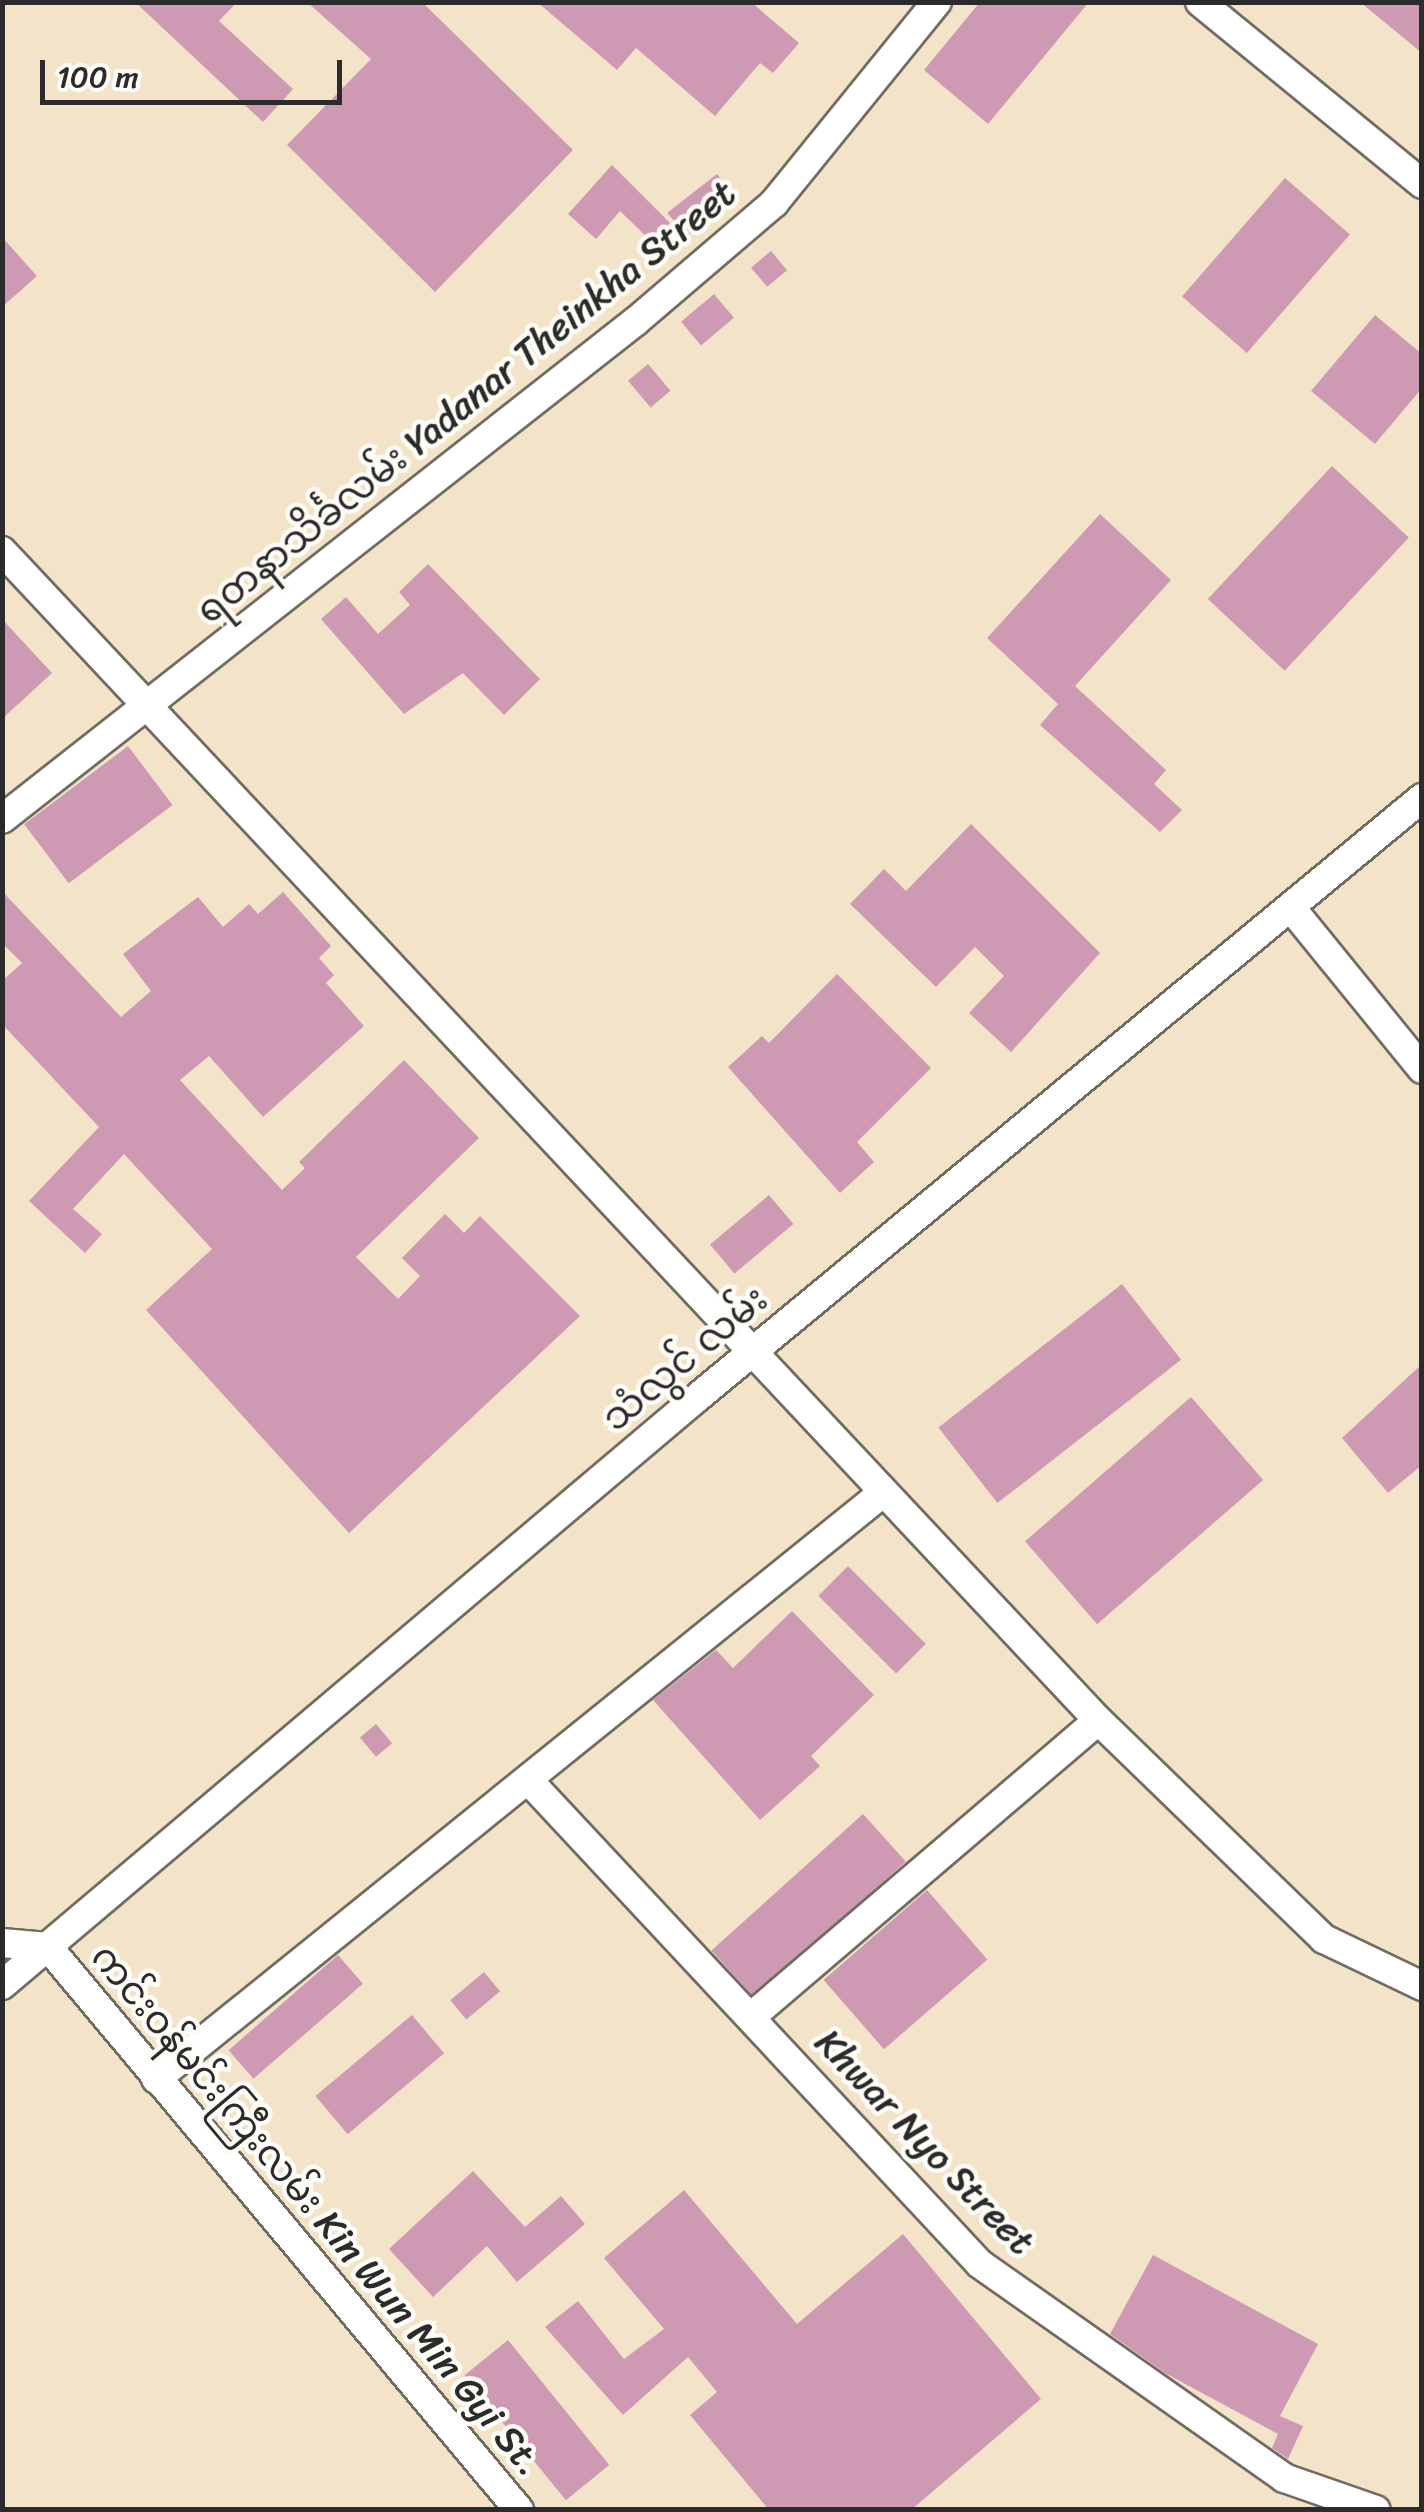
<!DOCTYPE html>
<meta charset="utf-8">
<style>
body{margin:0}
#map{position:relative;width:1424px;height:2512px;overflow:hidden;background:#f3e4c9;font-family:Sriracha,"Noto Sans Myanmar",sans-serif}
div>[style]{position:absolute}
.building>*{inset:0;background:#ce9ab3;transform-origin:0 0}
.roads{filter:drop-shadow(2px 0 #716c62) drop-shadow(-2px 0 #716c62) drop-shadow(0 2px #716c62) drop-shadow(0 -2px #716c62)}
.minor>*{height:28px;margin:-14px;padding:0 14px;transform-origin:14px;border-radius:14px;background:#fff}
span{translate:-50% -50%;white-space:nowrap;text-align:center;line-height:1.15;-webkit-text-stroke:9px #fdfcf7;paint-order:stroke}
.street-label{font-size:38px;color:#2b2b2b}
.frame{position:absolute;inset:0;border:5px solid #2b2b2b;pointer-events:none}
.scale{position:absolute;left:40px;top:60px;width:302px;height:45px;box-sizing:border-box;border:5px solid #2b2b2b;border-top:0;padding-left:12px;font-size:30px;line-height:35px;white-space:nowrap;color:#2b2b2b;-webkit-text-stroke:8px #fdfcf7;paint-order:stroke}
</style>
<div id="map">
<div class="building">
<i style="clip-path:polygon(135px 2px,237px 2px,219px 21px,293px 89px,263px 122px)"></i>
<i style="clip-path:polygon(307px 2px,422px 2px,573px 150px,435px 292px,287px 145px,371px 59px)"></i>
<i style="clip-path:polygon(537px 2px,751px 2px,799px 43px,773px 73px,760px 63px,715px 116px,636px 48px,617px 70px)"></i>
<i style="clip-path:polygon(980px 2px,1089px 2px,988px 124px,924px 70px)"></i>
<i style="clip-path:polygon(1360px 2px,1422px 2px,1422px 53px)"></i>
<i style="clip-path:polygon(612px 165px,670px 223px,652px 242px,620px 211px,596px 239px,568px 214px)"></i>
<i style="left:717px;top:174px;width:31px;height:63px;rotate:52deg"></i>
<i style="left:1285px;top:178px;width:86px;height:157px;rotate:41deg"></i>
<i style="clip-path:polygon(2px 237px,37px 276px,2px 307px)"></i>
<i style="left:771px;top:251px;width:25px;height:26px;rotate:50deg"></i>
<i style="left:714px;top:294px;width:31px;height:43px;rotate:50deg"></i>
<i style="clip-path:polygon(1375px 315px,1422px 354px,1422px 388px,1375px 444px,1311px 391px)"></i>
<i style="left:648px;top:364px;width:35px;height:26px;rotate:50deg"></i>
<i style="left:1332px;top:466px;width:105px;height:182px;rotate:43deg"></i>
<i style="clip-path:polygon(1100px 514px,1171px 580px,1075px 686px,1166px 770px,1154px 784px,1182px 810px,1160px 832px,1040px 725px,1058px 704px,987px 638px)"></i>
<i style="clip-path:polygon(428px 564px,540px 679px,504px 715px,463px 673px,404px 714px,321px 619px,346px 597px,378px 634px,410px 605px,399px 592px)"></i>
<i style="clip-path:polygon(2px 619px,52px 673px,2px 719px)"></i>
<i style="left:128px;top:746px;width:74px;height:130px;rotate:53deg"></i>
<i style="clip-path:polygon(971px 824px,1100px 953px,1011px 1052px,969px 1013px,1004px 976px,975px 947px,936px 987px,850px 904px,884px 869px,906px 891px)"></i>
<i style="clip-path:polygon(2px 891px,121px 1017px,151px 991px,123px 954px,198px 897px,223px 927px,249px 904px,258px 914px,283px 892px,331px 946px,319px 958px,334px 975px,326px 983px,364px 1026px,263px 1117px,209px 1056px,180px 1080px,282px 1190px,305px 1168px,299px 1162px,404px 1060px,479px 1138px,356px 1257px,398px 1299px,420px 1276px,402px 1258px,445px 1214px,464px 1233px,480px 1216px,580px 1316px,349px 1533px,146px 1310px,212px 1249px,124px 1154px,73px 1209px,102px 1234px,85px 1253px,29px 1201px,99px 1127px,2px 1024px,2px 981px,22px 963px,2px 943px)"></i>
<i style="clip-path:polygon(837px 974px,931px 1068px,857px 1142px,874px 1162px,840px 1193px,728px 1067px,762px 1036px,769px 1043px)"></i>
<i style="left:769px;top:1195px;width:38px;height:77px;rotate:50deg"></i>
<i style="left:1122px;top:1284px;width:96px;height:233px;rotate:52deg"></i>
<i style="clip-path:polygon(1422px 1364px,1422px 1465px,1388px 1493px,1342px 1438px)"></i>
<i style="left:1191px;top:1397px;width:110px;height:220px;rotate:49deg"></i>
<i style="left:848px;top:1566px;width:110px;height:42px;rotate:45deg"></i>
<i style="clip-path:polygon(792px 1611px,874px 1695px,811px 1756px,820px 1766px,760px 1820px,653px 1700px,716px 1650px,733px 1668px)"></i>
<i style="left:376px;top:1724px;width:25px;height:21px;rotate:50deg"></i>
<i style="left:863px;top:1814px;width:64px;height:204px;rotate:48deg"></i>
<i style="left:927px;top:1890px;width:92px;height:137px;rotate:49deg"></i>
<i style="left:338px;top:1955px;width:38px;height:145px;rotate:49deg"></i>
<i style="left:484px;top:1972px;width:25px;height:44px;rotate:50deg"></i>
<i style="left:412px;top:2015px;width:50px;height:126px;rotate:50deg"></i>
<i style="clip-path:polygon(473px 2171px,525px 2227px,561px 2196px,585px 2224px,517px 2282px,487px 2246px,433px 2297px,389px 2249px)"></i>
<i style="clip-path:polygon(684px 2190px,797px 2324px,903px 2234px,1041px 2399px,911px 2510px,769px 2510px,690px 2415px,717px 2392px,688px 2357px,623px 2415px,545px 2327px,578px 2301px,624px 2359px,664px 2329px,604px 2258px)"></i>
<i style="clip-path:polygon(1153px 2255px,1318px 2344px,1280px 2416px,1303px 2426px,1288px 2459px,1272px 2448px,1278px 2434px,1165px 2373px,1110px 2334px)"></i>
<i style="left:508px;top:2340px;width:161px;height:56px;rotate:51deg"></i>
</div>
<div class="roads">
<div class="minor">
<i style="left:1200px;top:2px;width:287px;rotate:39.3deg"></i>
<i style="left:2px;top:551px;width:1602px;rotate:46.85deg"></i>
<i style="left:1098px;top:1720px;width:315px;rotate:44.1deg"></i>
<i style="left:1324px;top:1939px;width:109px;rotate:25.6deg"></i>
<i style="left:2px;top:819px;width:806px;rotate:-38.15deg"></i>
<i style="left:636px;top:321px;width:182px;rotate:-40.5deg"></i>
<i style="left:774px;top:203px;width:259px;rotate:-51deg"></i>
<i style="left:1292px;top:909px;width:206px;rotate:50.9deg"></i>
<i style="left:530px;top:1782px;width:659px;rotate:46.97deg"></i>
<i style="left:980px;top:2264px;width:372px;rotate:35.1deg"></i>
<i style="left:1284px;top:2478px;width:97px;rotate:19.2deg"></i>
<i style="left:2px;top:1943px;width:46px;rotate:5deg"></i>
<i style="left:48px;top:1947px;width:734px;rotate:50.08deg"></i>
<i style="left:2px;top:1985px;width:905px;rotate:-40.2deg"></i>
<i style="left:693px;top:1401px;width:946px;rotate:-39.6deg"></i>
<i style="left:752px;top:2016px;width:455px;rotate:-40.5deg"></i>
<i style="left:156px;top:2079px;width:930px;rotate:-38.89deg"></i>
</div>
</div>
<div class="street-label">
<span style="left:466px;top:402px;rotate:-39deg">ရတနာသိင်္ခလမ်း Yadanar Theinkha Street</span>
<span style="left:685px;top:1359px;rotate:-40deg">သံလွင် လမ်း</span>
<span style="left:925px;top:2142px;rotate:46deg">Khwar Nyo Street</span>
<span style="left:317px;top:2210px;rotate:50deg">ကင်းဝန်မင်းကြီးလမ်း Kin Wun Min Gyi St.</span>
</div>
<div class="frame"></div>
<div class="scale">100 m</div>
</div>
